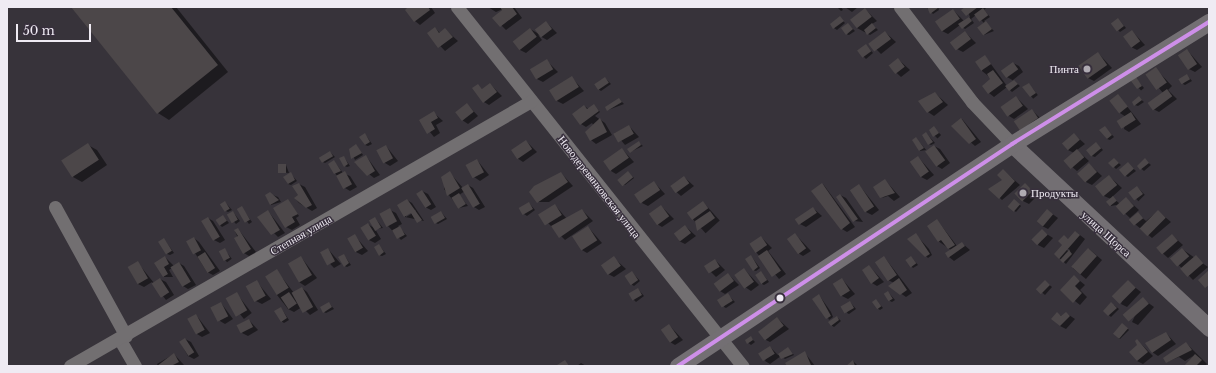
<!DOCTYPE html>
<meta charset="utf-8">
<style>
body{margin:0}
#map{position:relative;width:1216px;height:373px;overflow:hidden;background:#37333a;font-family:"Libre Baskerville",serif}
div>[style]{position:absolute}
.shadow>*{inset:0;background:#0007;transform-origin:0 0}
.building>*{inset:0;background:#4c4749;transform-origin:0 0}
.minor>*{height:13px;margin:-6.5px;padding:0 6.5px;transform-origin:6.5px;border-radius:6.5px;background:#726f71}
.major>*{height:17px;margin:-8.5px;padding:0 8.5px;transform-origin:8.5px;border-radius:8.5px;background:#736f73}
.bus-1>*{height:4px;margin:-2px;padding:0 2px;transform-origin:2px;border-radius:2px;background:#ce8fe9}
.dots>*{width:11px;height:11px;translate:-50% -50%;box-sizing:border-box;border:2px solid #38303d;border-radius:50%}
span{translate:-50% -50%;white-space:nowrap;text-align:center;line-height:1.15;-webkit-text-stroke:3px #38303d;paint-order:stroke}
.poi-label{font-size:11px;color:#efebf3}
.right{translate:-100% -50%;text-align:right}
.left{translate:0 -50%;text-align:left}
.street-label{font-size:11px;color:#efebf3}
.frame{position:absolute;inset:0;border:8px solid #efebf3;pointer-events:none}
.scale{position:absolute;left:16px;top:24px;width:75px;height:18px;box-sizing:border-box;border:2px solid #efebf3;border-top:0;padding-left:5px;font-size:12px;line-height:14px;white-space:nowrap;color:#efebf3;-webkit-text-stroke:3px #38303d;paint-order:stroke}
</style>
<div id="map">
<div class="shadow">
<i style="clip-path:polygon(72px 7px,176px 7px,228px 72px,169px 120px,158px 113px)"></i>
<i style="clip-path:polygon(410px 7px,431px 7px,435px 13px,420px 25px,415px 21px)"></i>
<i style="clip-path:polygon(488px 7px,514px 7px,522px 18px,506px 30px,494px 18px,503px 9px,496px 12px)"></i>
<i style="clip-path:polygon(837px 7px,841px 7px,843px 10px,841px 11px)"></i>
<i style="clip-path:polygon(845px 7px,858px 7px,852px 12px)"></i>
<i style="clip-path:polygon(938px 7px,939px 10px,933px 14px,927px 8px)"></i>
<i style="clip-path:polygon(966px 7px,987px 7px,984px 10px,990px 17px,984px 21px,994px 31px,984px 35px,979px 27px,984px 23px,976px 15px,971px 19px,974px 23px,965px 29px,960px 25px,948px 34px,942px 31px,953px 10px,964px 21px,970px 17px)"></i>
<i style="clip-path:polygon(865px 9px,877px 21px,872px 24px,878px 30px,870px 35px,857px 28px)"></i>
<i style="clip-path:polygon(840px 18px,845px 23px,837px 30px,834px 28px)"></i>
<i style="clip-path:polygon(1118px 19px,1126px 28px,1120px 32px,1118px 30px)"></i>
<i style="clip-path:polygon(546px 22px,557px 33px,547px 40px,538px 35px,542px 40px,526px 53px,520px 50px,514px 41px,530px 29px,539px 34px)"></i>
<i style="clip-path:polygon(848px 24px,855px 31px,849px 35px,846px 34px)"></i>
<i style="clip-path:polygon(435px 28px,440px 33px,445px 29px,458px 41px,445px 51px,428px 33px)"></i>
<i style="clip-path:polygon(1132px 31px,1145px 45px,1137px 50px,1131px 47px)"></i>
<i style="clip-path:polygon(885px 32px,896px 42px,881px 54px,870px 43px)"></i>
<i style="clip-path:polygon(965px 32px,976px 43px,963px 52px,957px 49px)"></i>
<i style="clip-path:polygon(866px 45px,873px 53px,866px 59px,858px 51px)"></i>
<i style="clip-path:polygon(1187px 50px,1202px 67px,1195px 72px,1189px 69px)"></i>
<i style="clip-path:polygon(1098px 53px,1112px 68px,1094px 81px,1088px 78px)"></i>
<i style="clip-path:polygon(985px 56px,1007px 86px,1014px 81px,1007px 77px,1013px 63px,1019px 66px,1023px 72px,1013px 80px,1020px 86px,1012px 92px,1007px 87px,994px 97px,989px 93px,992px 79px,982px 71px)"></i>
<i style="clip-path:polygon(898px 59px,910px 70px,901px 77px,889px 66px)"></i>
<i style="clip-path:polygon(547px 61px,558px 72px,543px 82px,537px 79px)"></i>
<i style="clip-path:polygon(1156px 69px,1172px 86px,1168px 90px,1177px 99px,1159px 112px,1153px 109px,1163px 93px,1148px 75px)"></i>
<i style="clip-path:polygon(1187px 75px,1192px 81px,1185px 85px,1183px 84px)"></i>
<i style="clip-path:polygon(572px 78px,584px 91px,563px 104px,557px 101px)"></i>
<i style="clip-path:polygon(605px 78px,611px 84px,601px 91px,598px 89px)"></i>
<i style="left:1136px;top:79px;width:12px;height:4px;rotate:48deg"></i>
<i style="clip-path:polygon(490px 84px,502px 96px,489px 105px,484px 102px,478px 85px,483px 90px)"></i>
<i style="left:1029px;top:84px;width:14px;height:6px;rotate:51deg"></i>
<i style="clip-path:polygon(935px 93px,948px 105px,934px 116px,928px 112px)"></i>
<i style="clip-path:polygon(1118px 95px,1141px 124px,1129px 132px,1124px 129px,1126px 117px,1120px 113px)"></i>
<i style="clip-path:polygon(1016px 97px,1028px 109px,1014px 119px,1009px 116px)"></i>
<i style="clip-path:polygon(1139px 98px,1144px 102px,1138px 106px,1135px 105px)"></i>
<i style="clip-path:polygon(619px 99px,624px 104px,608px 110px)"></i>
<i style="clip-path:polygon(467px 104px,478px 116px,468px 124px,462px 120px)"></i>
<i style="clip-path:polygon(594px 105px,600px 112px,595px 116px,605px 123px,612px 135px,596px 144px,591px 140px,595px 128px,592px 123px,586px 127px,581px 124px,584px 106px,589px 109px)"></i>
<i style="clip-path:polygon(1032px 110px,1043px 121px,1027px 133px)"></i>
<i style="clip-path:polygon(434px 113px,443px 121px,436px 125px,440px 133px,434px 137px,421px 121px)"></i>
<i style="clip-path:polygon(962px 119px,981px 142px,975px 146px,952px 126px)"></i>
<i style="clip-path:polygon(629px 126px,639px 137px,625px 145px,615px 133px)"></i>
<i style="clip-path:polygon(1105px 127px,1114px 137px,1110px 140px,1107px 139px)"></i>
<i style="left:934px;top:128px;width:10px;height:5px;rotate:45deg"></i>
<i style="clip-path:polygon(926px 133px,935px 143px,931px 145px,929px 144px)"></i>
<i style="clip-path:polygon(365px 134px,372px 144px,368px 146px,365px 145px)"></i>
<i style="clip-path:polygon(1074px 134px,1085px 144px,1077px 150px,1089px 161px,1077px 171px,1065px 161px,1074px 153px,1068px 150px)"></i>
<i style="clip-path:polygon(916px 138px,927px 151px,934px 146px,940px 149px,950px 163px,942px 169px,937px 166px,926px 150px,920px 151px,913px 141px)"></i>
<i style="clip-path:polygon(526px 141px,537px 152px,523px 162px,517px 158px)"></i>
<i style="clip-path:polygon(639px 143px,643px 146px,630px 152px)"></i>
<i style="clip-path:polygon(1096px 143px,1103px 150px,1095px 157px,1092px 156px)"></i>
<i style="clip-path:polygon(88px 145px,97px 150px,107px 165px,82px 182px,73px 177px)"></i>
<i style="clip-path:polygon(356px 145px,363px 155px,355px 160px,350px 149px)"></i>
<i style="clip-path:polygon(386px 146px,398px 161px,390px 166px,385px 163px)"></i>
<i style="clip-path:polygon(622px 149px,634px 162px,616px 174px,611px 171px)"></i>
<i style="clip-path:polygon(330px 152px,335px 157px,325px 163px,323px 162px)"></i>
<i style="clip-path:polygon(366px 156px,380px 175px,374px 178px,355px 163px)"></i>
<i style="clip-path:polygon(344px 157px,350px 166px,347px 167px,345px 166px)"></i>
<i style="clip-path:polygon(918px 157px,934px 175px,927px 180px,921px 177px)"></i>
<i style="clip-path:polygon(1114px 159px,1121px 165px,1116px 169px,1110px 163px)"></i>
<i style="clip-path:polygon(477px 160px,489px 175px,480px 181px,474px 177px)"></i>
<i style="clip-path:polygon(1145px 160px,1151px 165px,1144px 171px,1138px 166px)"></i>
<i style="clip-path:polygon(334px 161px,343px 173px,350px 176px,357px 187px,350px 191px,345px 188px,335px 173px)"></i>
<i style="clip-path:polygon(1089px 164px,1102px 176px,1092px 185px,1086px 182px)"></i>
<i style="clip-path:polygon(1128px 164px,1136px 171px,1128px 177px,1126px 176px)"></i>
<i style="clip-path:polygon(286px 165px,289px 173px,279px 172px)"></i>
<i style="clip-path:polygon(1003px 170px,1020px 185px,1002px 200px,990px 189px,1003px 182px)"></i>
<i style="clip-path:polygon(628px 172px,634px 178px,625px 185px,622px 184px)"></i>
<i style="clip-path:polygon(450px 173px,463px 188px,468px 185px,473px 188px,485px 207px,479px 210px,474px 207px,465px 191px,459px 195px,468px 206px,459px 208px,444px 189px)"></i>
<i style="clip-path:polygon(561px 173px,573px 186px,549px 202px,537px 202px)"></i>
<i style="clip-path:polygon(291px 174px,297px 181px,291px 185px,288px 184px)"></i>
<i style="clip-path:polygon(1109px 176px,1122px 188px,1112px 197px,1120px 204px,1126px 198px,1139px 210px,1130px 218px,1116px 205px,1111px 206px,1111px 199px,1104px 196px)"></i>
<i style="clip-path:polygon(684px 177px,694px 186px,681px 196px,671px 187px)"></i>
<i style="clip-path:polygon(885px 180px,900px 197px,894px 201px,888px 196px,882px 198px,890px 192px)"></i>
<i style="clip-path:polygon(654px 182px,665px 194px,648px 206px,642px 203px)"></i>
<i style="clip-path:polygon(299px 184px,305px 187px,317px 208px,312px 211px,299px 203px,295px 198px,299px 196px)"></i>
<i style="clip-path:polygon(823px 184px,855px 227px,847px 232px,842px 229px)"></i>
<i style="clip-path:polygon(1025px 184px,1038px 195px,1029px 204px,1023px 201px)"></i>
<i style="clip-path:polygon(859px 185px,879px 210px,872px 215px,866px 212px)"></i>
<i style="left:1137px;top:187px;width:11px;height:9px;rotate:45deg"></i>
<i style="clip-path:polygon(422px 191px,428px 194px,436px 207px,431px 210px,425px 207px)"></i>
<i style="clip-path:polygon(270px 194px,278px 197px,281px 202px,271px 205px,266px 196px)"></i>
<i style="clip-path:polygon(840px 195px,846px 198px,863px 222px,854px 221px)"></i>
<i style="clip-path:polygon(288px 200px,299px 216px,296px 218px,300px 225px,292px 230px,286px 227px)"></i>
<i style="clip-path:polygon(evenodd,407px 200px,412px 203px,424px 221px,405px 217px,398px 205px,407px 200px,415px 210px,416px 211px,406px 217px,406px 215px,415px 210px)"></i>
<i style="clip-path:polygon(1016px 201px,1021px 206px,1016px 212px,1013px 210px)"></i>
<i style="clip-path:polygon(225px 202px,232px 210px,228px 212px,226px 211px)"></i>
<i style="left:703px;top:202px;width:25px;height:19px;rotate:48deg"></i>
<i style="clip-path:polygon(529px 203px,535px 210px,527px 216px,524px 214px)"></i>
<i style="clip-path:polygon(555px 205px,567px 219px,582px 210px,593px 221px,565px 240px,540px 215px)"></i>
<i style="clip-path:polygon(661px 206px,674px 219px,662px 227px,657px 224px)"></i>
<i style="clip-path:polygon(242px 208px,252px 222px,249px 224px,238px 210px)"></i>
<i style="clip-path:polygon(813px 208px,822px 216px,806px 227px,800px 224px)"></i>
<i style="clip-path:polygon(390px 210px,396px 213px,402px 224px,398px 226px,407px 236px,401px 240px,388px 226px)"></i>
<i style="clip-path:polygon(1047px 210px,1058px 218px,1048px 229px,1042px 226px)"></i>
<i style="clip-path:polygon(268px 211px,285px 233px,278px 237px,258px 217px)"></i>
<i style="clip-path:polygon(1158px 211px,1171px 222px,1152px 238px,1130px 220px,1138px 214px,1146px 221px)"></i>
<i style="clip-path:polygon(233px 212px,240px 221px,236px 224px,228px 215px)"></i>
<i style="clip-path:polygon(441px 212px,447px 219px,438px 224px,436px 223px)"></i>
<i style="clip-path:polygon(223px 216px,229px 223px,222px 227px,220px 225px)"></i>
<i style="clip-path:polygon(208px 218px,213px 221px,225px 240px,220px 243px,214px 240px)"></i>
<i style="clip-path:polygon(375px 218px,383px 228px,375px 229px,381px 239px,375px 243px,369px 240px,368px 224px,374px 228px)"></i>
<i style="clip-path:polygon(937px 220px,957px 246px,962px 243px,970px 250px,954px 261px,949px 257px,951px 250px,938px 241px)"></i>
<i style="clip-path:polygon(685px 226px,696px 236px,685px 244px,679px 241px)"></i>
<i style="clip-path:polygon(588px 227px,602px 243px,587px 253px,582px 250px)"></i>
<i style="clip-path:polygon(238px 229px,256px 252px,249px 256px,244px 253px,235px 231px)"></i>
<i style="clip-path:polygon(1042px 231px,1053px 238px,1044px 248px,1038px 245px)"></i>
<i style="clip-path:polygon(evenodd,1076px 232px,1085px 239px,1066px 264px,1055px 254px,1063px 245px,1059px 241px,1064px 236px,1069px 240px,1076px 232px,1063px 246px,1070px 250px,1069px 252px,1063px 246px)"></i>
<i style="clip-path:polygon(795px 234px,811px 251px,803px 256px,798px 253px)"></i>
<i style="clip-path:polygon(916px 235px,929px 249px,932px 255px,928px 258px,909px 239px)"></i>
<i style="clip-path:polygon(1172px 235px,1183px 245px,1168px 258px,1157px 248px)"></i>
<i style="clip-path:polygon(355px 236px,368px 251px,362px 255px,356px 252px)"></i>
<i style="clip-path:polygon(761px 237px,772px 248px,768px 251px,786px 274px,779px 279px,756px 252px)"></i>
<i style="clip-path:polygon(194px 238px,199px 242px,220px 271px,213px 275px,207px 272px,188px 242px)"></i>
<i style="clip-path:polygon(164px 239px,174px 253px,170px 255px,167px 254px)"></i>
<i style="clip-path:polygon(379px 245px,386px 254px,382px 256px,379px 255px)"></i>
<i style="clip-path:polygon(328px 249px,341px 264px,334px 268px,321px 254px)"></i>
<i style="left:1089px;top:249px;width:17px;height:25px;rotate:40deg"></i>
<i style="clip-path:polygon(1182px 249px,1208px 267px,1193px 280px,1172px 258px)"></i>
<i style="left:225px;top:250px;width:11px;height:6px;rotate:52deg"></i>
<i style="clip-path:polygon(344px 255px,351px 265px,347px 267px,345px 266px)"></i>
<i style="clip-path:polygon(751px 256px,760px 268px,756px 271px,753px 270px)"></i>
<i style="clip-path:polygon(165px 257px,174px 266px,179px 263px,184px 266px,196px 285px,188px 289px,183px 286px,172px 268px,169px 270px,173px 277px,164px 277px,156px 263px)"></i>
<i style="clip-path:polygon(301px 257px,317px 278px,305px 286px,299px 282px)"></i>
<i style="clip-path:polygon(911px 257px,918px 265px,913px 268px,911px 266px)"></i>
<i style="clip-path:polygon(614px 258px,626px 269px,614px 277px,608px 274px)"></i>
<i style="clip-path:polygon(885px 258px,912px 293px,906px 297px,890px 286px,894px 283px,888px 280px)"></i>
<i style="clip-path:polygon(715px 260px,725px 270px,716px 277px,706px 267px)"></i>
<i style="clip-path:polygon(138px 263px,154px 283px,160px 279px,166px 282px,174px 295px,166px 300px,152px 282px,144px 287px,138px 284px,129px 268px)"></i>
<i style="clip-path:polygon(869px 266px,884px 282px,877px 286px,872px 283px)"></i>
<i style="clip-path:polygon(744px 269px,759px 285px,751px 291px,745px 287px)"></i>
<i style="clip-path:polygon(277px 271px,294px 293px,302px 288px,307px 292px,318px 310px,310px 315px,302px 307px,294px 312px,288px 309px,277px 295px)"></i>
<i style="clip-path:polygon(632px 272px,640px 281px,634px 286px,631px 284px)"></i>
<i style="clip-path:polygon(761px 272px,769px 282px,764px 285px,762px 284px)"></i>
<i style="clip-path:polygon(728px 274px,739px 285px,725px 294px,720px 291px)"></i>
<i style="clip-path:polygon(1074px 276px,1085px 285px,1080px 290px,1087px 297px,1080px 305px,1061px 290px)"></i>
<i style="clip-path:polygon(842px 279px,855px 294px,848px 299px,842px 296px)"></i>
<i style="clip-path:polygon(257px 282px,271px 299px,262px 304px,256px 301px)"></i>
<i style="clip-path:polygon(1128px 282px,1141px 292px,1127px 307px,1121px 304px)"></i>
<i style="clip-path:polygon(1047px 283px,1052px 287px,1045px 295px,1038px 289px)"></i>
<i style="clip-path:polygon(638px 289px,644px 296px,636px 302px,634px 300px)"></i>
<i style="clip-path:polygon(888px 292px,895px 300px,892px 302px,890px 301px)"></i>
<i style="left:237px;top:294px;width:24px;height:10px;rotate:52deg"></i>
<i style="clip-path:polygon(728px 295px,735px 302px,726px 308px,724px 307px)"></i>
<i style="clip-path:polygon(819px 295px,831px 312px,833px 317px,829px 320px)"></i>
<i style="clip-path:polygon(1143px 299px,1154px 307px,1138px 325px,1132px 322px)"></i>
<i style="clip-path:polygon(876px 300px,883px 308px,880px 310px,877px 308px)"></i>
<i style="clip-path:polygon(850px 302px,856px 309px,849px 314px,847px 313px)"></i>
<i style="clip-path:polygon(221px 303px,233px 319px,225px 324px,220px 321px)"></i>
<i style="clip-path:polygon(329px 303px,334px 309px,326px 313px,324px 312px)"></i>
<i style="clip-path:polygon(1114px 305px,1119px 309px,1111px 317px,1104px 311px)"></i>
<i style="clip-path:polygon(281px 308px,289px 320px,284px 323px,281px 321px)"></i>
<i style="clip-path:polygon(1066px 313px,1075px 319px,1066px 329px,1060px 326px,1057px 314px,1062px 316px)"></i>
<i style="clip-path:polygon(196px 315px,210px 333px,202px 337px,197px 334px)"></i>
<i style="clip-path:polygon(837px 317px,841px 321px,834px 327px,831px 325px)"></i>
<i style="clip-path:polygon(777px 318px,789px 329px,770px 342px,764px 339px)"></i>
<i style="clip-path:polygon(249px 320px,258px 330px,248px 336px,242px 333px)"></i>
<i style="clip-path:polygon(670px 326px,683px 340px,675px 345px,670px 342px)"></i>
<i style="clip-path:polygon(1125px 326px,1129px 330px,1120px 339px,1118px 338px)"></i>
<i style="clip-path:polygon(1166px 333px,1176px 344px,1158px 356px,1152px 352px)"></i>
<i style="clip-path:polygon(751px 338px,755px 342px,751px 345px,746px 341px)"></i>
<i style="clip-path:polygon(185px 339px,191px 342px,199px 356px,194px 359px,188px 356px,180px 342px)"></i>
<i style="clip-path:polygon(1137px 340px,1153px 356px,1143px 364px,1137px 361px)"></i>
<i style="clip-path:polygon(1186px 343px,1207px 364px,1205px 366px,1185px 366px,1193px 356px,1185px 361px,1179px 357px,1167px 362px)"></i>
<i style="clip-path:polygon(770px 347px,778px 355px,788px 348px,794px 355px,785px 359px,781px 356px,770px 364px,765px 361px)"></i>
<i style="clip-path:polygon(805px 353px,815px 366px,788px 366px)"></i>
<i style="clip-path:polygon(174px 354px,184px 365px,158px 366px,157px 364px)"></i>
<i style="clip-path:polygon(853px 361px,858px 366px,847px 366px)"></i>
<i style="clip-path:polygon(581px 363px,586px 366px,577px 366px)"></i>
</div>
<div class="building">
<i style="clip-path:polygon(71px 7px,171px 7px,218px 65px,157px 114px)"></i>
<i style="clip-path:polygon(408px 7px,428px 7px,430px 10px,414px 22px,405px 10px)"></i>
<i style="clip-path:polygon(500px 7px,512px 7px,517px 14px,500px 27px,492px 18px,502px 10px)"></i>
<i style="clip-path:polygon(927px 7px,937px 7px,938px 8px,930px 14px)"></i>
<i style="clip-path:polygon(965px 7px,978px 7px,966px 16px,961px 10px)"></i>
<i style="left:865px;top:8px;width:11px;height:19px;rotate:52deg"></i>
<i style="left:983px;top:8px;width:9px;height:11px;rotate:54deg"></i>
<i style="left:953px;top:9px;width:12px;height:22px;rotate:55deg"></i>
<i style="clip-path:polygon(840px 16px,844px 21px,833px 29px,830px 24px)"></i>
<i style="clip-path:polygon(969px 17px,972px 21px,962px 29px,958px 24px)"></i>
<i style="left:1118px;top:18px;width:10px;height:9px;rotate:53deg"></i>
<i style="left:546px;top:21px;width:10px;height:14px;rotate:53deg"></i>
<i style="left:986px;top:21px;width:10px;height:11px;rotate:53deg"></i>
<i style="clip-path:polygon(848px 23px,853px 29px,846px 35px,841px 28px)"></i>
<i style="clip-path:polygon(872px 23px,876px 28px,867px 35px,864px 30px)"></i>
<i style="clip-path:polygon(435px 27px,439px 33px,445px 28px,453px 37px,438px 48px,427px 33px)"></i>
<i style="left:530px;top:28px;width:11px;height:22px;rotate:52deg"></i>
<i style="left:1132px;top:30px;width:14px;height:11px;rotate:54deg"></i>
<i style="left:885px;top:31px;width:10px;height:21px;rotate:53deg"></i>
<i style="left:965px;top:31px;width:10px;height:19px;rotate:53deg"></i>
<i style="left:866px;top:44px;width:9px;height:11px;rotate:54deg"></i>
<i style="left:1187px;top:49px;width:18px;height:11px;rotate:56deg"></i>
<i style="left:1098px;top:52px;width:16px;height:24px;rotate:55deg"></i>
<i style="left:985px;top:55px;width:11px;height:12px;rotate:56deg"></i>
<i style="left:898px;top:58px;width:11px;height:12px;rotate:52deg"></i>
<i style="left:547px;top:59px;width:12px;height:20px;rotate:59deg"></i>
<i style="left:1013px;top:62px;width:9px;height:15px;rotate:54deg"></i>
<i style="left:1156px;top:67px;width:19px;height:13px;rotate:55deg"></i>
<i style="clip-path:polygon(993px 70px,1003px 83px,988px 94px,982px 86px,990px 79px,987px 74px)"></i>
<i style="left:1187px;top:74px;width:6px;height:10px;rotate:59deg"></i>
<i style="left:572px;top:76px;width:13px;height:27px;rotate:58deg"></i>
<i style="left:605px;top:77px;width:7px;height:13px;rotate:56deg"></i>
<i style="clip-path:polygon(1136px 77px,1142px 86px,1137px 89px,1131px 81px)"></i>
<i style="clip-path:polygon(1014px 80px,1018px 84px,1009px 91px,1005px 86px)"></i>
<i style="clip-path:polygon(490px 83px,497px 92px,483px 103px,472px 88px,478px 84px,482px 89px)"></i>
<i style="clip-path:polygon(1029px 83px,1036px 93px,1030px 97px,1022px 87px)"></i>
<i style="left:1167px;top:89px;width:9px;height:24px;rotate:54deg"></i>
<i style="clip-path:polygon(935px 92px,943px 102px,927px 113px,918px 101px)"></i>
<i style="left:1118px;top:94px;width:16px;height:11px;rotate:52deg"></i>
<i style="left:1016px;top:96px;width:12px;height:19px;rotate:55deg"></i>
<i style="clip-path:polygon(1139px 96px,1142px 100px,1134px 106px,1132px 102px)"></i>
<i style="clip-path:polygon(619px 98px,622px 102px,607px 111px,605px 107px)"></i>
<i style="left:467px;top:103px;width:11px;height:15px;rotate:52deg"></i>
<i style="clip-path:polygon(594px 104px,599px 111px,580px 125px,572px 114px,584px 105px,587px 109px)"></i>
<i style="left:1032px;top:109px;width:11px;height:22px;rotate:56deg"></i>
<i style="clip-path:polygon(434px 111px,438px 118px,431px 122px,435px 129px,427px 134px,419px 120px)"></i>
<i style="left:1131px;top:112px;width:9px;height:17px;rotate:58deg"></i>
<i style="clip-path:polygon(600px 118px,607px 132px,590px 141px,585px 132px)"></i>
<i style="clip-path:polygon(961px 118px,976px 139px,969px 144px,951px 126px)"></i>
<i style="left:629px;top:125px;width:10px;height:18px;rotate:61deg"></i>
<i style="clip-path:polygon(934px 126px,939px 133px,933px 137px,929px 130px)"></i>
<i style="clip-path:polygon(1105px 126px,1112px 135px,1107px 139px,1099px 130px)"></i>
<i style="clip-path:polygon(926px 132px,933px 142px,928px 145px,922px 135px)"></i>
<i style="clip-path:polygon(365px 133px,370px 142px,365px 145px,359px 137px)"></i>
<i style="left:1074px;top:133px;width:9px;height:16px;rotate:49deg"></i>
<i style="clip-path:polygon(916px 137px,924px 148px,919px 151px,912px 140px)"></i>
<i style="left:526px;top:140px;width:11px;height:18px;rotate:56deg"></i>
<i style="clip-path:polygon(639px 141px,641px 145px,630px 153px,627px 149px)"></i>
<i style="left:1096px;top:142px;width:8px;height:13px;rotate:50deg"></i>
<i style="left:88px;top:143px;width:20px;height:32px;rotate:57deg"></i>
<i style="clip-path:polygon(356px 144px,362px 153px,351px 159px,349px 149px)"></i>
<i style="left:386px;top:145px;width:15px;height:11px;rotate:62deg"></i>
<i style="left:934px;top:145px;width:19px;height:11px;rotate:54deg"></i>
<i style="left:622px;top:148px;width:12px;height:23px;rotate:55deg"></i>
<i style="left:1077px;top:149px;width:11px;height:18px;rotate:49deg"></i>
<i style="left:330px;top:151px;width:6px;height:13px;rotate:59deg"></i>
<i style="clip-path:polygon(366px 155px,375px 171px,367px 176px,354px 162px)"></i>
<i style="clip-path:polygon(344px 156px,348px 164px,344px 167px,339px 158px)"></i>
<i style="left:918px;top:156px;width:19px;height:10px;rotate:55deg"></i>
<i style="clip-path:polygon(1114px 158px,1119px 163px,1113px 168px,1108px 163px)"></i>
<i style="clip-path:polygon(1145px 158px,1149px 163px,1140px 170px,1137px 166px)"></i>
<i style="left:477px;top:159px;width:15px;height:13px;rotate:62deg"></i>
<i style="clip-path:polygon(334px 160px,341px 171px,334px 174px,328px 164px)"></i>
<i style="left:1128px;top:162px;width:9px;height:12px;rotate:49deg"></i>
<i style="left:1089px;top:163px;width:12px;height:16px;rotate:48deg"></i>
<i style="left:278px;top:164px;width:8px;height:9px"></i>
<i style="clip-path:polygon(1003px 169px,1015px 181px,999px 199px,988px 189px,1002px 180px,997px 175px)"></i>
<i style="left:345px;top:171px;width:15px;height:10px;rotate:62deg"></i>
<i style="clip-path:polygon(450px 171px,460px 188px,447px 196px,441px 177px)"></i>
<i style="left:628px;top:171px;width:8px;height:14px;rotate:50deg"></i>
<i style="clip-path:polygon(291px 172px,295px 180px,288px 184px,283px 177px)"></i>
<i style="clip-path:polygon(561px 172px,568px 182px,537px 203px,529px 192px,534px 186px)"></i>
<i style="left:1109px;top:175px;width:13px;height:18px;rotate:51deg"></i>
<i style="left:684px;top:176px;width:9px;height:17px;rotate:54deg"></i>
<i style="clip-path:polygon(885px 179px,895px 193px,880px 198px,873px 187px)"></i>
<i style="left:654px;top:181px;width:11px;height:24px;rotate:56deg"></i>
<i style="clip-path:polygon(299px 183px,312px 205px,306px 208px,294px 198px,298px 195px,292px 186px)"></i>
<i style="clip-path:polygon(822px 183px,850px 223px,841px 230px,811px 191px)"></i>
<i style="left:1025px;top:183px;width:11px;height:15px;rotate:45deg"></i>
<i style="left:468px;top:184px;width:23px;height:8px;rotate:59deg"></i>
<i style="left:859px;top:184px;width:27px;height:11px;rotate:56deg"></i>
<i style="left:1137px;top:186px;width:10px;height:11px;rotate:53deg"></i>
<i style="left:422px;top:190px;width:17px;height:7px;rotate:57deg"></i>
<i style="clip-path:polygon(270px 192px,279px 200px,270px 205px,265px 195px)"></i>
<i style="left:459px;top:193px;width:13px;height:9px;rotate:58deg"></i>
<i style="clip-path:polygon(840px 194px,858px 219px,853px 222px,836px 197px)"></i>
<i style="left:1113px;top:196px;width:6px;height:9px;rotate:51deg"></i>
<i style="left:1126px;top:197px;width:12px;height:14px;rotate:48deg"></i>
<i style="clip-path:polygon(288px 199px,298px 214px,292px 217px,295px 222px,285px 228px,273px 208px)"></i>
<i style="clip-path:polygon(407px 199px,422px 220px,417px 223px,411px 213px,404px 217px,397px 205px)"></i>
<i style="left:1014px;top:199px;width:8px;height:10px;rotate:40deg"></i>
<i style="left:225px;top:201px;width:9px;height:6px;rotate:58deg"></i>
<i style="left:703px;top:201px;width:9px;height:20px;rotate:54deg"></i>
<i style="left:529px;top:202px;width:8px;height:12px;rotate:60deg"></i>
<i style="left:555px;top:204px;width:13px;height:20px;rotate:58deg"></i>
<i style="left:661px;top:205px;width:14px;height:15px;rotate:54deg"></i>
<i style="left:242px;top:206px;width:16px;height:6px;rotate:60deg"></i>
<i style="left:813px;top:207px;width:7px;height:22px;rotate:56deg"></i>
<i style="left:390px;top:208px;width:15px;height:12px;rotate:62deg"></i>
<i style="clip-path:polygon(582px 209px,588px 218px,559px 238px,551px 226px)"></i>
<i style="left:1047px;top:209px;width:8px;height:16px;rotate:40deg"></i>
<i style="clip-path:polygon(268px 210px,280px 230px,271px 235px,257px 217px)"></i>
<i style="left:1158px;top:210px;width:11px;height:26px;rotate:45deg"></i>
<i style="left:233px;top:211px;width:10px;height:7px;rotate:61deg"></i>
<i style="left:441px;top:211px;width:8px;height:12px;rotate:60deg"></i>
<i style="clip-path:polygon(710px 211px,715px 218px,697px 231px,695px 221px)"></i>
<i style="left:1138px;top:212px;width:8px;height:12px;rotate:50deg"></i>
<i style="left:223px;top:215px;width:7px;height:9px;rotate:56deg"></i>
<i style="left:208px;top:217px;width:23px;height:8px;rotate:59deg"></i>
<i style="left:375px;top:217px;width:12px;height:7px;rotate:59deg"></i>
<i style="clip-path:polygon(937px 219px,955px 245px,948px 249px,941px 240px,938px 242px,927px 226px)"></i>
<i style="left:368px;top:223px;width:15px;height:9px;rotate:58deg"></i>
<i style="left:685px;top:225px;width:10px;height:14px;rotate:53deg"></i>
<i style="left:400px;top:226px;width:10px;height:9px;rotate:61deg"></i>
<i style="left:588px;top:226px;width:17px;height:19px;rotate:57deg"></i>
<i style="clip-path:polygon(238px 228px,251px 249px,243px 254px,234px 238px,238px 236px,234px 230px)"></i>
<i style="left:1042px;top:229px;width:8px;height:15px;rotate:45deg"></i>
<i style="clip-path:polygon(1075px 231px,1080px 235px,1059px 259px,1054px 254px,1062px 245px,1058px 241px,1064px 235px,1068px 239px)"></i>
<i style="left:795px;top:233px;width:19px;height:10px;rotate:54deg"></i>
<i style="clip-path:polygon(916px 233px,930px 254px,925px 257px,907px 239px)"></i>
<i style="left:355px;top:234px;width:16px;height:9px;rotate:60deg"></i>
<i style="left:1172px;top:234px;width:9px;height:21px;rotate:49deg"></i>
<i style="left:761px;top:236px;width:11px;height:14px;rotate:56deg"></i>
<i style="left:194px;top:237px;width:15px;height:9px;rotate:62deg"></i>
<i style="left:164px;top:238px;width:15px;height:7px;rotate:58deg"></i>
<i style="clip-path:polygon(962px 242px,965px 246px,948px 258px,945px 253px)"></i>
<i style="clip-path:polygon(379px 244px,384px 252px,379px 256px,374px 247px)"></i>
<i style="left:225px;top:248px;width:11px;height:7px;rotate:63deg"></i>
<i style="left:328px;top:248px;width:15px;height:9px;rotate:62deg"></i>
<i style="left:1088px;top:248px;width:12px;height:25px;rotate:42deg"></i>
<i style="left:1182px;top:248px;width:11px;height:16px;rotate:49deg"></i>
<i style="left:767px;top:250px;width:25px;height:11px;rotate:56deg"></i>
<i style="clip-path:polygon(1069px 250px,1072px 254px,1063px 263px,1060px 260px)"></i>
<i style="left:205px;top:252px;width:19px;height:9px;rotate:58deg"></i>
<i style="clip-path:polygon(344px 254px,349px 263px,344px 267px,338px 257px)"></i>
<i style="clip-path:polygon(751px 255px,758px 267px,753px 271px,745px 259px)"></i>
<i style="left:1196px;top:255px;width:11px;height:21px;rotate:49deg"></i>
<i style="clip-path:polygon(165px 256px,169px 264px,164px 267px,168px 274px,163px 277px,154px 263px)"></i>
<i style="left:301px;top:256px;width:22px;height:15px;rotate:60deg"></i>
<i style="left:614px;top:256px;width:12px;height:16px;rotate:55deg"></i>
<i style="left:884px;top:256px;width:23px;height:11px;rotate:56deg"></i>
<i style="left:911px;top:256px;width:9px;height:7px;rotate:54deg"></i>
<i style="left:715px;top:259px;width:9px;height:13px;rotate:58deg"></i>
<i style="left:138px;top:261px;width:20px;height:12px;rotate:60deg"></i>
<i style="left:179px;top:262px;width:23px;height:10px;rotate:59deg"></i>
<i style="clip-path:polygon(869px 265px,879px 278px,871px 284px,862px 270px)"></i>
<i style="left:744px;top:268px;width:17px;height:12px;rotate:54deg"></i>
<i style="left:277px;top:269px;width:22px;height:14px;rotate:58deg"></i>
<i style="clip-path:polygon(1209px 270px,1209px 285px,1205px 288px,1198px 280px)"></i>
<i style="left:632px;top:271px;width:11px;height:9px;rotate:56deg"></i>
<i style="left:761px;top:271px;width:11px;height:7px;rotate:56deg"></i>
<i style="left:728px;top:273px;width:10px;height:18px;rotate:53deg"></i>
<i style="clip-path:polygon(1074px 275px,1080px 281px,1075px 286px,1082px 293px,1073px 303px,1060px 290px)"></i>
<i style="left:160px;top:278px;width:17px;height:10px;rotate:57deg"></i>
<i style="left:842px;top:278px;width:15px;height:11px;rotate:58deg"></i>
<i style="clip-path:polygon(899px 278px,907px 290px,900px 295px,888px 286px)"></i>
<i style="left:257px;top:280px;width:18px;height:13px;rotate:61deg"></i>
<i style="left:1045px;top:280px;width:7px;height:13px;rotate:45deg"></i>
<i style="left:1128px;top:280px;width:11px;height:23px;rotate:45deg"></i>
<i style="left:302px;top:287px;width:23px;height:12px;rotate:61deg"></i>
<i style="left:638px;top:288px;width:8px;height:11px;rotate:60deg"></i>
<i style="left:888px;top:291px;width:9px;height:5px;rotate:58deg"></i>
<i style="left:237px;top:292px;width:21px;height:13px;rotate:61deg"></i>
<i style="left:289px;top:292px;width:14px;height:10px;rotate:56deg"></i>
<i style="left:728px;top:293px;width:9px;height:13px;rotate:58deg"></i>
<i style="clip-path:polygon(819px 294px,831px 316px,826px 319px,812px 299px)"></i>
<i style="left:1143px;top:297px;width:9px;height:27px;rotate:49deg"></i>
<i style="left:876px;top:299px;width:9px;height:5px;rotate:54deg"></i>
<i style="left:850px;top:301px;width:8px;height:11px;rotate:60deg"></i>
<i style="left:221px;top:302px;width:16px;height:12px;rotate:63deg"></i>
<i style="clip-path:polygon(329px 302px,332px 307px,323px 313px,320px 307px)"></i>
<i style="clip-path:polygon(1111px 302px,1117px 308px,1108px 316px,1103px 311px)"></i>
<i style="clip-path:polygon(281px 307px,287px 318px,281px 322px,274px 311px)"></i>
<i style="clip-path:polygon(1057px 312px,1061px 316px,1066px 312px,1070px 316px,1060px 326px,1051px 319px)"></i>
<i style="left:196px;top:314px;width:18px;height:10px;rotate:61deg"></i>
<i style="clip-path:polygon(837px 316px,839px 320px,831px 326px,828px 322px)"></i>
<i style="left:777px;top:317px;width:11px;height:24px;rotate:52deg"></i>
<i style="left:249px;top:319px;width:9px;height:14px;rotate:63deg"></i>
<i style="left:1122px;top:323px;width:8px;height:14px;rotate:40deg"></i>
<i style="left:669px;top:324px;width:16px;height:10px;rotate:55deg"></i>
<i style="clip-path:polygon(1166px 332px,1171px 340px,1152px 353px,1145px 343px)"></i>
<i style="clip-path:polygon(751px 336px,753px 340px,747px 344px,745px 340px)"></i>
<i style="left:185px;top:338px;width:17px;height:7px;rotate:57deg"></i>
<i style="clip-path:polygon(1137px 339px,1148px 352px,1137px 361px,1129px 352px,1137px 345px,1135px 341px)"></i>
<i style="clip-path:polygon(1186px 342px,1192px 350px,1166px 363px,1163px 358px)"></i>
<i style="left:770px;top:346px;width:9px;height:14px;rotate:58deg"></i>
<i style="clip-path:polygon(788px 347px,793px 354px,781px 359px,778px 354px)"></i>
<i style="clip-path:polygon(805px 351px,811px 365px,787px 366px,785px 363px)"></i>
<i style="clip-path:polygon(174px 353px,179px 362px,171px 366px,157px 366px)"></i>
<i style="clip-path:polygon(1195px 354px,1202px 360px,1196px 366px,1184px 366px)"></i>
<i style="clip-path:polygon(565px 360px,569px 366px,558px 366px,557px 365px)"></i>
<i style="clip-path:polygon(853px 360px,855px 366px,846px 366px)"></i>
</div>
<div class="minor">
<i style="left:457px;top:7px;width:459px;rotate:51.5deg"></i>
<i style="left:900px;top:7px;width:119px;rotate:52.8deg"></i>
<i style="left:972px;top:102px;width:58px;rotate:46.4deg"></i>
<i style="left:55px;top:207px;width:147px;rotate:61.2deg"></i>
<i style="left:120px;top:340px;width:30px;rotate:60deg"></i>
<i style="left:70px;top:366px;width:532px;rotate:-29.89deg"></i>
</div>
<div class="major">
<i style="left:1012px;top:144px;width:270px;rotate:43deg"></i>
<i style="left:678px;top:366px;width:401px;rotate:-33.6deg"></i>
<i style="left:1012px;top:144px;width:232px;rotate:-31.8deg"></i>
</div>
<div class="bus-1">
<i style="left:678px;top:366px;width:401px;rotate:-33.6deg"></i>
<i style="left:1012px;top:144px;width:232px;rotate:-31.8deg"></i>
</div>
<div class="dots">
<i style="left:1087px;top:69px;background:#afabb2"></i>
<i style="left:1023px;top:193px;background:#afabb2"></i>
<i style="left:780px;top:298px;background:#efebf3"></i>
</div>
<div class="poi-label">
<span class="right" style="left:1079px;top:69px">Пинта</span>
<span class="left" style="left:1031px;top:193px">Продукты</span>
</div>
<div class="street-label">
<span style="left:599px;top:187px;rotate:52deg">Новодеревянковская улица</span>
<span style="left:1106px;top:234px;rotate:42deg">улица Щорса</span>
<span style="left:301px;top:235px;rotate:-30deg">Степная улица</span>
</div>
<div class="frame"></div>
<div class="scale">50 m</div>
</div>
